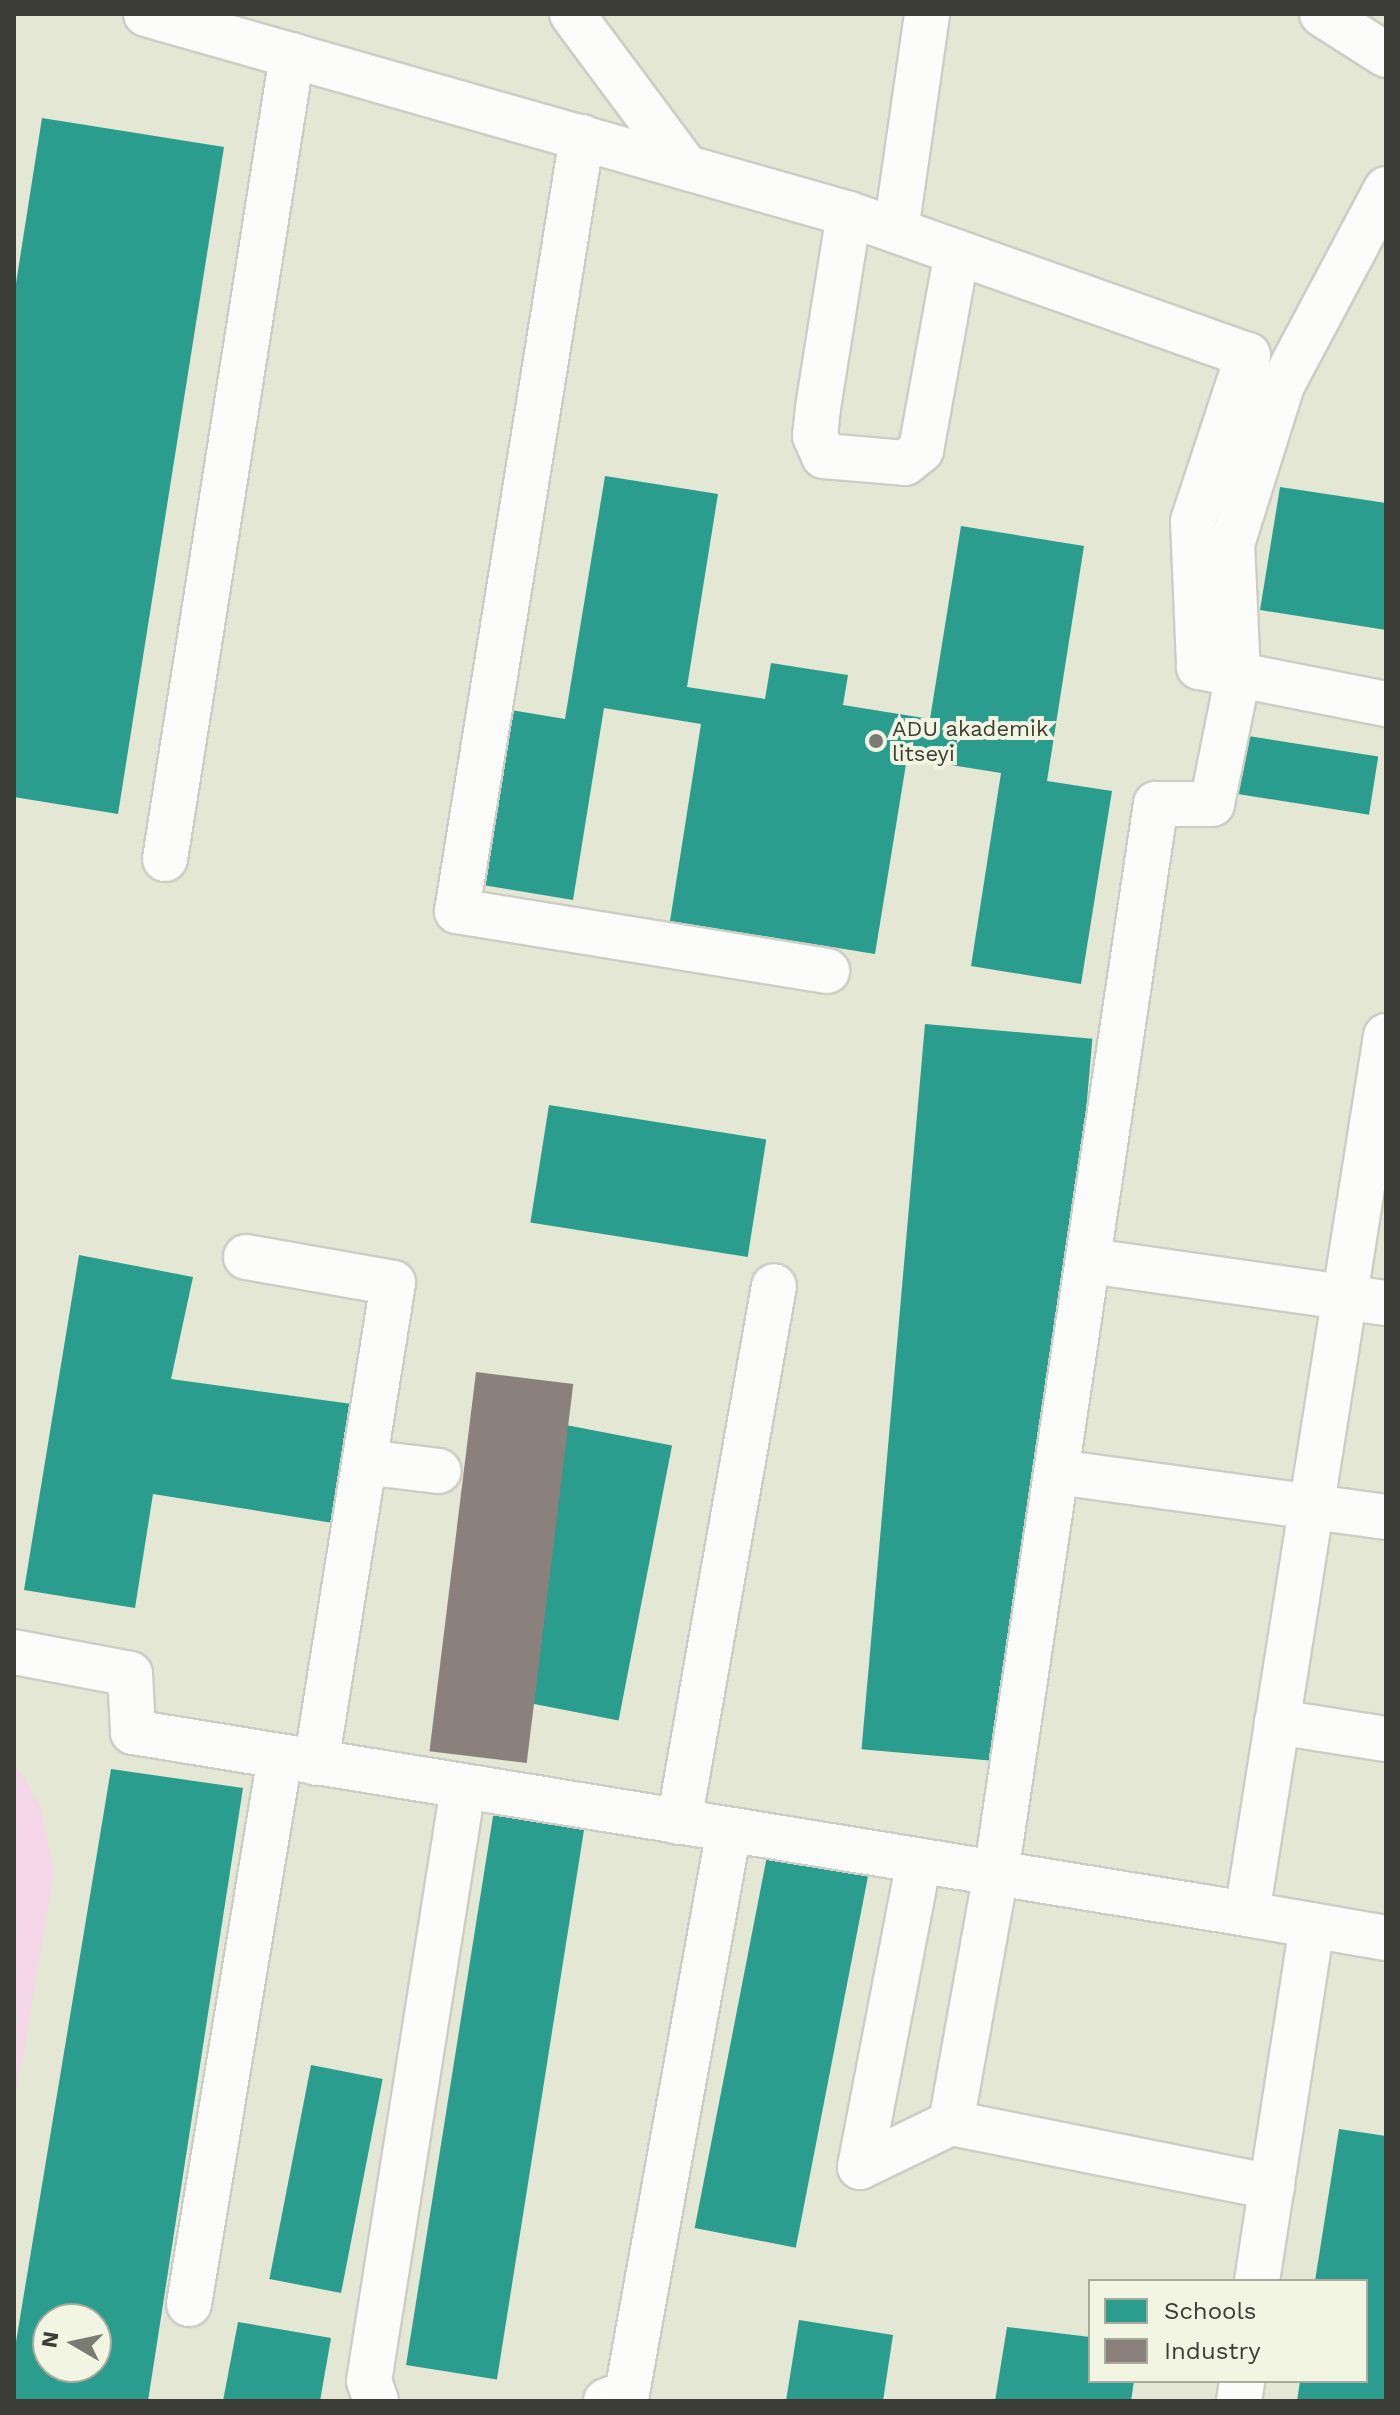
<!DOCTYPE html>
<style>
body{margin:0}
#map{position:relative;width:1400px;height:2415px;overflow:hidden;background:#eef1e6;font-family:"Work Sans",sans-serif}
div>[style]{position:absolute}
.built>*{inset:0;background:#e4e7d3}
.green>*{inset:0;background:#f5d7e9}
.schools>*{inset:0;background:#2a9d8f;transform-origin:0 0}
.industry>*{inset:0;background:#8a817c;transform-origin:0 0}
.roads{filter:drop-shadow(2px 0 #cccec5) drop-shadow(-2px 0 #cccec5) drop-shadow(0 2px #cccec5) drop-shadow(0 -2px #cccec5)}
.minor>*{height:44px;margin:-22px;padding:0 22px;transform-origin:22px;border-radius:22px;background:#fcfdfb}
.dots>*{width:22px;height:22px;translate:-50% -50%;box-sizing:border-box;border:4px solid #f2f5e1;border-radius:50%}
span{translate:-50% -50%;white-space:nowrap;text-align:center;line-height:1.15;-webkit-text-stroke:8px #f2f5e1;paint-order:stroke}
.poi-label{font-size:22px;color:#3c3d36}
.left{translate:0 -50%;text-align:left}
.frame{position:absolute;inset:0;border:16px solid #3c3d36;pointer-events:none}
.legend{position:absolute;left:1088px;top:2279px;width:280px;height:104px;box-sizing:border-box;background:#f2f5e1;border:2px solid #a9ab9d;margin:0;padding:10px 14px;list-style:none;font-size:24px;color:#3c3d36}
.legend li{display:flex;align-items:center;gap:16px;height:40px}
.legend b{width:40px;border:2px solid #a9ab9d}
.north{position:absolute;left:32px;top:2303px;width:80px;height:80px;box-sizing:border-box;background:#f2f5e1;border:2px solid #a9ab9d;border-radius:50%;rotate:279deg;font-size:22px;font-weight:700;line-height:32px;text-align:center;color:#3c3d36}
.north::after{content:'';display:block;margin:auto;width:28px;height:36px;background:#7a7c74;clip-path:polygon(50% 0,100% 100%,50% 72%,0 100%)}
</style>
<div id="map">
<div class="built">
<i style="clip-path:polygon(evenodd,14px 14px,1386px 14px,1386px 2401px,14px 2401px,14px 14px,1090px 2281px,1366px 2281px,1366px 2381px,1090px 2381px,1090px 2281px,14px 14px,48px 2319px,96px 2319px,96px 2367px,48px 2367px,48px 2319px)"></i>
</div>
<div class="green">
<i style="clip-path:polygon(14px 1763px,40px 1805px,54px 1871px,14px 2106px)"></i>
</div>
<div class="schools">
<i style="clip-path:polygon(42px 118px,224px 147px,118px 814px,14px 797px,14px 296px)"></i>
<i style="clip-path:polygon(605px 476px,718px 494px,687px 687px,765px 699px,771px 663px,848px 675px,843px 705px,930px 719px,961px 526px,1084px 546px,1047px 781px,1112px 791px,1081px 984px,971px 966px,1001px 773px,907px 758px,875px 954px,670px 921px,701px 724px,604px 708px,573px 900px,482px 885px,511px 710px,565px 719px)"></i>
<i style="clip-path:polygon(1280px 487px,1386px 503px,1386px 630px,1260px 610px)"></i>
<i style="left:1236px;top:734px;width:144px;height:59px;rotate:9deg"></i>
<i style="left:925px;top:1024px;width:168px;height:728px;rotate:5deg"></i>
<i style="left:549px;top:1105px;width:220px;height:119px;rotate:9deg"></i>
<i style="clip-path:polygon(79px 1255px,193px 1277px,171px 1379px,359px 1405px,339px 1524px,153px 1494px,135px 1608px,24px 1590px)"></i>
<i style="left:566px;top:1425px;width:108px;height:280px;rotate:11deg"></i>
<i style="clip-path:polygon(evenodd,111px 1769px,243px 1788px,148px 2401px,14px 2401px,14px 2354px,111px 1769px,48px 2319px,96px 2319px,96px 2367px,48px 2367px,48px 2319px)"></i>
<i style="left:494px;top:1810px;width:92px;height:562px;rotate:9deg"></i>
<i style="left:767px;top:1856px;width:103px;height:379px;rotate:11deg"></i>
<i style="left:311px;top:2065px;width:73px;height:218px;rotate:11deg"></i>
<i style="clip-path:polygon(1339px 2129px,1386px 2136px,1386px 2401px,1297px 2401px,1300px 2381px,1366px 2381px,1366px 2281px,1315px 2281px)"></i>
<i style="clip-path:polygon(799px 2320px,893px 2335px,883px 2401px,786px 2401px)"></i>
<i style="clip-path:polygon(238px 2322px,331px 2338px,320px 2401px,223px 2401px)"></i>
<i style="clip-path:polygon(1007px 2327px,1090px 2337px,1090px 2381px,1134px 2381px,1131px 2401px,995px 2401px)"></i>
</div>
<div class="industry">
<i style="left:476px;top:1372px;width:98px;height:382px;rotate:7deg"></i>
</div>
<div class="roads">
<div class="minor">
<i style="left:146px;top:14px;width:731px;rotate:15.88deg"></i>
<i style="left:849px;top:214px;width:423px;rotate:19.5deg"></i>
<i style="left:1248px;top:355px;width:175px;rotate:108.3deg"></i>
<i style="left:1193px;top:521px;width:146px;rotate:87.6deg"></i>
<i style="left:1199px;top:667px;width:191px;rotate:11.2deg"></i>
<i style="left:572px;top:14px;width:189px;rotate:53.4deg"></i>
<i style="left:1322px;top:14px;width:76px;rotate:32.6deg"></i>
<i style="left:582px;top:137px;width:784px;rotate:99.17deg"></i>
<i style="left:457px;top:911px;width:375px;rotate:9.2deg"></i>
<i style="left:849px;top:214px;width:196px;rotate:99.1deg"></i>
<i style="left:818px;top:408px;width:28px;rotate:96deg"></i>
<i style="left:815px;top:436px;width:22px;rotate:66deg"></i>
<i style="left:824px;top:456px;width:81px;rotate:4.9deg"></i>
<i style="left:905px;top:463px;width:21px;rotate:-39deg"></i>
<i style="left:921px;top:450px;width:201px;rotate:-79.7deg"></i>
<i style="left:896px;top:230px;width:218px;rotate:-81.8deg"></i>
<i style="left:165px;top:859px;width:814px;rotate:-81.02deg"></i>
<i style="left:1386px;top:1036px;width:889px;rotate:99deg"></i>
<i style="left:1247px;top:1914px;width:141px;rotate:9.8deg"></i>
<i style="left:246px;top:1257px;width:149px;rotate:10deg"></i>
<i style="left:393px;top:1283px;width:486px;rotate:99.1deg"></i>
<i style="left:1090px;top:1261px;width:299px;rotate:8.1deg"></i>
<i style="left:365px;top:1462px;width:74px;rotate:7deg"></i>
<i style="left:1057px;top:1472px;width:332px;rotate:7.8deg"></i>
<i style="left:14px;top:1652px;width:118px;rotate:10.7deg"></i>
<i style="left:130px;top:1674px;width:58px;rotate:87deg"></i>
<i style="left:133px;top:1732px;width:1129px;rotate:9.28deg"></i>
<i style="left:1277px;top:1722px;width:110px;rotate:8.9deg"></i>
<i style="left:679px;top:1822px;width:544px;rotate:-79.95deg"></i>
<i style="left:860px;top:2167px;width:312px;rotate:-79.1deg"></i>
<i style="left:860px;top:2167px;width:101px;rotate:-25.8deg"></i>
<i style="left:1272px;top:2187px;width:327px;rotate:-168.7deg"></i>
<i style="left:951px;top:2123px;width:253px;rotate:-79.8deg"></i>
<i style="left:996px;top:1874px;width:1082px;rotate:-81.5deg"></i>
<i style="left:1156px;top:804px;width:56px"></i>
<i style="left:1212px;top:804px;width:132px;rotate:-78.6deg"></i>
<i style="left:1238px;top:675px;width:131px;rotate:-92.6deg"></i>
<i style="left:1232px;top:544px;width:167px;rotate:-72.5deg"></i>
<i style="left:1282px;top:385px;width:222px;rotate:-62deg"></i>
<i style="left:1257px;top:2281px;width:360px;rotate:-81.2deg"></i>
<i style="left:189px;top:2304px;width:555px;rotate:-80.55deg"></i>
<i style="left:376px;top:2401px;width:21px;rotate:-109deg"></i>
<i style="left:369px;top:2381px;width:600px;rotate:-80.99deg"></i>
<i style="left:606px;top:2401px;width:22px;rotate:-21deg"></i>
<i style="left:627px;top:2393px;width:572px;rotate:-79.73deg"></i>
<i style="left:1239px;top:2401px;width:20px;rotate:-81deg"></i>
</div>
</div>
<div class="dots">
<i style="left:876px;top:741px;background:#7a7c74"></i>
</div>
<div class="poi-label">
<span class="left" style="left:892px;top:741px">ADU akademik<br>litseyi</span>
</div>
<div class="frame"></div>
<ul class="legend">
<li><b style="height:22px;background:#2a9d8f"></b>Schools</li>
<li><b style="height:22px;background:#8a817c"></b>Industry</li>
</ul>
<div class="north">N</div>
</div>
